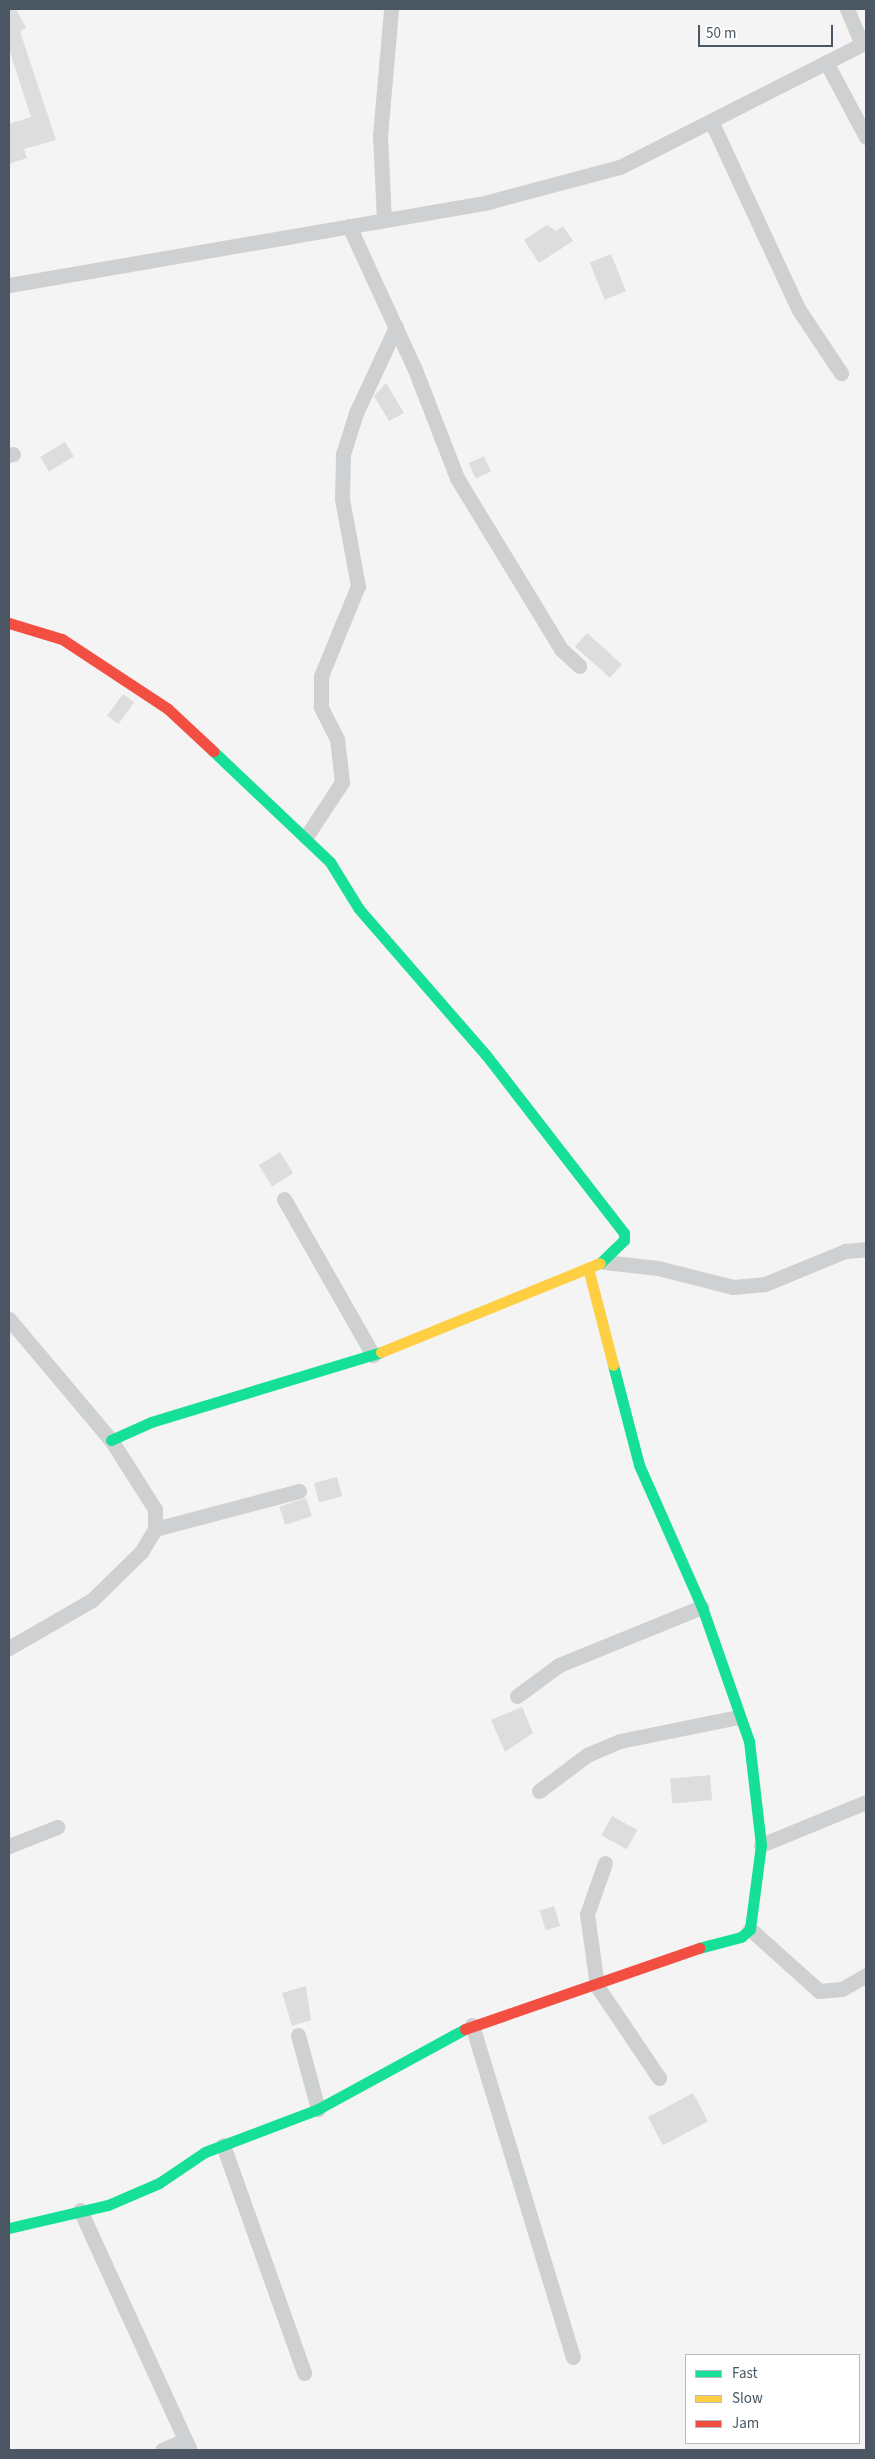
<!DOCTYPE html>
<style>
body{margin:0}
#map{position:relative;width:875px;height:2459px;overflow:hidden;background:#f4f4f4;font-family:"Source Sans 3",sans-serif}
div>[style]{position:absolute}
.building>*{inset:0;background:#ddddde;transform-origin:0 0}
.street>*{height:15px;margin:-7.5px;padding:0 7.5px;transform-origin:7.5px;border-radius:7.5px;background:#ced0d2}
.fast>*{height:11px;margin:-5.5px;padding:0 5.5px;transform-origin:5.5px;border-radius:5.5px;background:#16e098}
.slow>*{height:11px;margin:-5.5px;padding:0 5.5px;transform-origin:5.5px;border-radius:5.5px;background:#ffcf43}
.jam>*{height:11px;margin:-5.5px;padding:0 5.5px;transform-origin:5.5px;border-radius:5.5px;background:#f24e42}
span{translate:-50% -50%;white-space:nowrap;text-align:center;line-height:1.15;-webkit-text-stroke:4px #fff;paint-order:stroke}
.frame{position:absolute;inset:0;border:10px solid #4a5661;pointer-events:none}
.legend{position:absolute;left:685px;top:2354px;width:175px;height:90px;box-sizing:border-box;background:#fff;border:1px solid #b7bbc0;margin:0;padding:6px 9px;list-style:none;font-size:15px;color:#4a5661}
.legend li{display:flex;align-items:center;gap:10px;height:25px}
.legend b{width:25px;border:1px solid #b7bbc0}
.scale{position:absolute;left:698px;top:25px;width:135px;height:22px;box-sizing:border-box;border:2px solid #4a5661;border-top:0;padding-left:6px;font-size:15px;line-height:18px;white-space:nowrap;color:#4a5661;-webkit-text-stroke:4px #fff;paint-order:stroke}
</style>
<div id="map">
<div class="building">
<i style="clip-path:polygon(9px 9px,16px 9px,26px 28px,20px 31px,56px 140px,24px 149px,27px 158px,9px 164px,9px 124px,31px 117px,9px 49px)"></i>
<i style="clip-path:polygon(547px 225px,556px 231px,563px 226px,573px 241px,539px 263px,524px 240px)"></i>
<i style="left:611px;top:254px;width:40px;height:23px;rotate:68deg"></i>
<i style="clip-path:polygon(386px 383px,404px 413px,389px 421px,374px 396px)"></i>
<i style="left:65px;top:442px;width:17px;height:29px;rotate:59deg"></i>
<i style="left:484px;top:456px;width:17px;height:17px;rotate:65deg"></i>
<i style="left:587px;top:633px;width:47px;height:18px;rotate:42deg"></i>
<i style="left:123px;top:694px;width:14px;height:27px;rotate:36deg"></i>
<i style="left:280px;top:1152px;width:25px;height:25px;rotate:58deg"></i>
<i style="left:337px;top:1477px;width:20px;height:24px;rotate:75deg"></i>
<i style="left:306px;top:1498px;width:19px;height:28px;rotate:72deg"></i>
<i style="clip-path:polygon(522px 1707px,533px 1733px,505px 1752px,491px 1720px)"></i>
<i style="left:710px;top:1775px;width:25px;height:40px;rotate:85deg"></i>
<i style="left:612px;top:1816px;width:29px;height:22px;rotate:29deg"></i>
<i style="left:554px;top:1906px;width:21px;height:15px;rotate:73deg"></i>
<i style="clip-path:polygon(306px 1986px,311px 2020px,292px 2026px,282px 1993px)"></i>
<i style="left:693px;top:2093px;width:32px;height:51px;rotate:62deg"></i>
</div>
<div class="street">
<i style="left:847px;top:9px;width:38px;rotate:67deg"></i>
<i style="left:826px;top:62px;width:85px;rotate:61.9deg"></i>
<i style="left:712px;top:123px;width:206px;rotate:65.1deg"></i>
<i style="left:799px;top:310px;width:76px;rotate:56.3deg"></i>
<i style="left:384px;top:220px;width:84px;rotate:-92.7deg"></i>
<i style="left:380px;top:136px;width:127px;rotate:-85deg"></i>
<i style="left:349px;top:226px;width:155px;rotate:65.3deg"></i>
<i style="left:414px;top:367px;width:119px;rotate:68.8deg"></i>
<i style="left:457px;top:478px;width:200px;rotate:58.7deg"></i>
<i style="left:561px;top:649px;width:25px;rotate:43deg"></i>
<i style="left:9px;top:285px;width:486px;rotate:-9.8deg"></i>
<i style="left:488px;top:202px;width:137px;rotate:-14.9deg"></i>
<i style="left:620px;top:167px;width:276px;rotate:-26.9deg"></i>
<i style="left:9px;top:455px;width:4px;rotate:-14deg"></i>
<i style="left:306px;top:837px;width:66px;rotate:-56.8deg"></i>
<i style="left:342px;top:782px;width:43px;rotate:-96.6deg"></i>
<i style="left:337px;top:739px;width:36px;rotate:-117deg"></i>
<i style="left:321px;top:707px;width:31px;rotate:-90deg"></i>
<i style="left:321px;top:676px;width:97px;rotate:-67.7deg"></i>
<i style="left:358px;top:586px;width:88px;rotate:-100.4deg"></i>
<i style="left:342px;top:499px;width:45px;rotate:-88.7deg"></i>
<i style="left:343px;top:454px;width:43px;rotate:-72.4deg"></i>
<i style="left:356px;top:413px;width:95px;rotate:-65.1deg"></i>
<i style="left:284px;top:1199px;width:180px;rotate:60.3deg"></i>
<i style="left:604px;top:1262px;width:54px;rotate:6.3deg"></i>
<i style="left:658px;top:1268px;width:77px;rotate:14.2deg"></i>
<i style="left:733px;top:1287px;width:32px;rotate:-5deg"></i>
<i style="left:765px;top:1284px;width:87px;rotate:-22.4deg"></i>
<i style="left:845px;top:1251px;width:21px;rotate:-5deg"></i>
<i style="left:9px;top:1319px;width:158px;rotate:49.9deg"></i>
<i style="left:111px;top:1440px;width:82px;rotate:57.5deg"></i>
<i style="left:155px;top:1509px;width:20px;rotate:90deg"></i>
<i style="left:155px;top:1529px;width:27px;rotate:121deg"></i>
<i style="left:141px;top:1552px;width:69px;rotate:135.6deg"></i>
<i style="left:92px;top:1600px;width:96px;rotate:150deg"></i>
<i style="left:155px;top:1529px;width:149px;rotate:-14.8deg"></i>
<i style="left:517px;top:1696px;width:52px;rotate:-36.4deg"></i>
<i style="left:559px;top:1665px;width:154px;rotate:-22.1deg"></i>
<i style="left:539px;top:1791px;width:60px;rotate:-36.9deg"></i>
<i style="left:587px;top:1755px;width:36px;rotate:-23deg"></i>
<i style="left:620px;top:1741px;width:120px;rotate:-11.5deg"></i>
<i style="left:761px;top:1845px;width:113px;rotate:-22.3deg"></i>
<i style="left:9px;top:1846px;width:52px;rotate:-21.6deg"></i>
<i style="left:605px;top:1863px;width:54px;rotate:109.4deg"></i>
<i style="left:587px;top:1914px;width:73px;rotate:82.1deg"></i>
<i style="left:597px;top:1986px;width:111px;rotate:56deg"></i>
<i style="left:750px;top:1929px;width:93px;rotate:41.9deg"></i>
<i style="left:819px;top:1991px;width:23px;rotate:-5deg"></i>
<i style="left:842px;top:1989px;width:28px;rotate:-30deg"></i>
<i style="left:472px;top:2025px;width:347px;rotate:73.1deg"></i>
<i style="left:298px;top:2035px;width:77px;rotate:74.9deg"></i>
<i style="left:223px;top:2145px;width:242px;rotate:70.4deg"></i>
<i style="left:80px;top:2210px;width:264px;rotate:65.4deg"></i>
<i style="left:162px;top:2450px;width:25px;rotate:-23deg"></i>
</div>
<div class="fast">
<i style="left:213px;top:751px;width:161px;rotate:43.5deg"></i>
<i style="left:330px;top:862px;width:55px;rotate:58.3deg"></i>
<i style="left:359px;top:909px;width:194px;rotate:49deg"></i>
<i style="left:486px;top:1055px;width:225px;rotate:52.2deg"></i>
<i style="left:624px;top:1233px;width:7px;rotate:90deg"></i>
<i style="left:624px;top:1240px;width:33px;rotate:136deg"></i>
<i style="left:613px;top:1365px;width:103px;rotate:75.4deg"></i>
<i style="left:639px;top:1465px;width:155px;rotate:66.1deg"></i>
<i style="left:702px;top:1607px;width:142px;rotate:70.7deg"></i>
<i style="left:749px;top:1741px;width:105px;rotate:83.4deg"></i>
<i style="left:761px;top:1845px;width:85px;rotate:97.5deg"></i>
<i style="left:750px;top:1929px;width:12px;rotate:138deg"></i>
<i style="left:741px;top:1937px;width:43px;rotate:165.3deg"></i>
<i style="left:111px;top:1440px;width:44px;rotate:-24.2deg"></i>
<i style="left:151px;top:1422px;width:240px;rotate:-16.9deg"></i>
<i style="left:9px;top:2228px;width:102px;rotate:-13.1deg"></i>
<i style="left:108px;top:2205px;width:56px;rotate:-23.3deg"></i>
<i style="left:159px;top:2183px;width:55px;rotate:-34deg"></i>
<i style="left:205px;top:2152px;width:121px;rotate:-20.8deg"></i>
<i style="left:318px;top:2109px;width:167px;rotate:-28.6deg"></i>
</div>
<div class="slow">
<i style="left:588px;top:1268px;width:100px;rotate:75.5deg"></i>
<i style="left:381px;top:1352px;width:236px;rotate:-22.1deg"></i>
</div>
<div class="jam">
<i style="left:9px;top:623px;width:55px;rotate:16.8deg"></i>
<i style="left:62px;top:639px;width:127px;rotate:33.4deg"></i>
<i style="left:168px;top:709px;width:62px;rotate:43deg"></i>
<i style="left:465px;top:2029px;width:248px;rotate:-19.1deg"></i>
</div>
<div class="frame"></div>
<ul class="legend">
<li><b style="height:6px;background:#16e098"></b>Fast</li>
<li><b style="height:6px;background:#ffcf43"></b>Slow</li>
<li><b style="height:6px;background:#f24e42"></b>Jam</li>
</ul>
<div class="scale">50 m</div>
</div>
